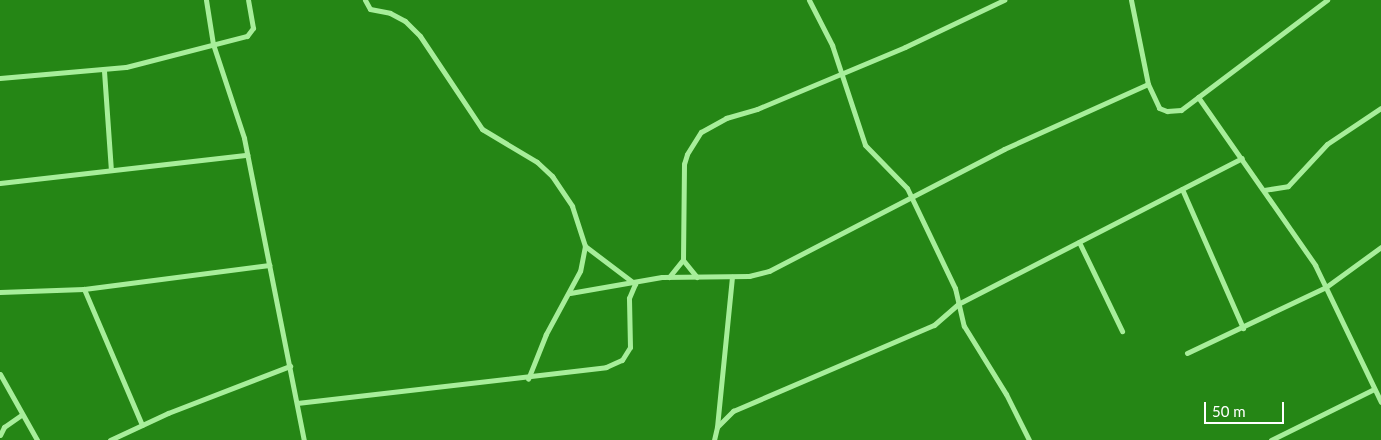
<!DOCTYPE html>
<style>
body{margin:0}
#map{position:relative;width:1381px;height:440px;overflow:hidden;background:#258615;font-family:Lato,sans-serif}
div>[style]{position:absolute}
.street>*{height:5px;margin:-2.5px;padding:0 2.5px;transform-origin:2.5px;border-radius:2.5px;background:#a7ee9a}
span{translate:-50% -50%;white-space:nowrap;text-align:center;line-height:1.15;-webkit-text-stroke:5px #258615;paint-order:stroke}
.scale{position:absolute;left:1204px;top:402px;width:80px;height:22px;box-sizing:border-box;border:2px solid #fff;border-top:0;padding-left:6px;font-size:15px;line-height:18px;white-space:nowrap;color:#fff;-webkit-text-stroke:4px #258615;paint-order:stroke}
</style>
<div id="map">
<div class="street">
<i style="left:206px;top:0;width:45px;rotate:81deg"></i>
<i style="left:213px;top:44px;width:99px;rotate:71.7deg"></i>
<i style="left:244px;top:138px;width:308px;rotate:78.8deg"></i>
<i style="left:365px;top:0;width:10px;rotate:61deg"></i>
<i style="left:370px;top:9px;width:20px;rotate:11deg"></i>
<i style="left:390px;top:13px;width:17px;rotate:28deg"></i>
<i style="left:405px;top:21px;width:21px;rotate:45deg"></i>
<i style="left:420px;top:36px;width:112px;rotate:56.3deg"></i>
<i style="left:482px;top:129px;width:64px;rotate:31deg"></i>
<i style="left:537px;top:162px;width:21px;rotate:43deg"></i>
<i style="left:552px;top:176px;width:36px;rotate:56deg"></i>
<i style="left:572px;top:206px;width:42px;rotate:72deg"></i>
<i style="left:585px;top:246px;width:25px;rotate:101deg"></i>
<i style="left:580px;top:271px;width:72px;rotate:118.4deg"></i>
<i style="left:546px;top:334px;width:48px;rotate:111.8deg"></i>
<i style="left:809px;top:0;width:51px;rotate:62.9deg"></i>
<i style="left:832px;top:45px;width:105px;rotate:71.7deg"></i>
<i style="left:865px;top:145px;width:60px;rotate:45.7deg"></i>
<i style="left:907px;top:188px;width:111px;rotate:64.4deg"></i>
<i style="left:955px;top:288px;width:39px;rotate:77deg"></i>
<i style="left:964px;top:326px;width:80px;rotate:58.3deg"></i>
<i style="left:1006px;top:394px;width:51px;rotate:63.4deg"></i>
<i style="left:1131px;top:0;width:86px;rotate:78.6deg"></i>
<i style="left:1148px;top:84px;width:26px;rotate:65deg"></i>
<i style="left:1159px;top:108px;width:9px;rotate:21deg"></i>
<i style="left:1167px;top:111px;width:14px;rotate:-4deg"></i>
<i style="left:1181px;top:110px;width:183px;rotate:-37deg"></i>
<i style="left:104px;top:71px;width:99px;rotate:86deg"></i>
<i style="left:0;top:78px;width:126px;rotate:-5deg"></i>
<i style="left:126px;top:67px;width:125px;rotate:-14.4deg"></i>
<i style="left:247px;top:36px;width:10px;rotate:-53deg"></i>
<i style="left:253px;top:28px;width:28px;rotate:-100deg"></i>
<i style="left:1198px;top:97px;width:205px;rotate:55.1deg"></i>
<i style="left:1315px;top:265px;width:152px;rotate:64.3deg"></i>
<i style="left:0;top:183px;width:249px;rotate:-6.5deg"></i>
<i style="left:1182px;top:189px;width:152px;rotate:66.3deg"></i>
<i style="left:1264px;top:190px;width:24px;rotate:-9deg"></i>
<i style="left:1288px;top:186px;width:57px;rotate:-47.1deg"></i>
<i style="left:1327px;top:144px;width:65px;rotate:-33.7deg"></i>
<i style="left:1079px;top:242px;width:99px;rotate:64.2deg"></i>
<i style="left:585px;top:246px;width:63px;rotate:37.2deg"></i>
<i style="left:683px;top:260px;width:22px;rotate:51deg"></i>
<i style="left:669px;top:277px;width:22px;rotate:-51deg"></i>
<i style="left:683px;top:260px;width:96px;rotate:-89.4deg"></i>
<i style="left:684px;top:164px;width:10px;rotate:-73deg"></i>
<i style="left:687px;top:154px;width:26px;rotate:-58deg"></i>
<i style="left:701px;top:132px;width:29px;rotate:-29deg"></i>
<i style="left:726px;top:118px;width:32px;rotate:-16deg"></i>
<i style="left:757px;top:109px;width:160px;rotate:-22.7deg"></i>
<i style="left:905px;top:47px;width:110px;rotate:-25.4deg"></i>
<i style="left:0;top:292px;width:84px;rotate:-2deg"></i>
<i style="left:570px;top:293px;width:93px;rotate:-9.9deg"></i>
<i style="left:662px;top:277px;width:87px;rotate:-0.7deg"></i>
<i style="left:749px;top:276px;width:21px;rotate:-14deg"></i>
<i style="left:769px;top:271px;width:265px;rotate:-27.4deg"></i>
<i style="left:1004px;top:149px;width:158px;rotate:-24.3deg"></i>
<i style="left:1187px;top:353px;width:154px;rotate:-25.4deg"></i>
<i style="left:1326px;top:287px;width:68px;rotate:-36deg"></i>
<i style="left:0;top:374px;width:76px;rotate:60.7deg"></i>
<i style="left:297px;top:403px;width:311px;rotate:-6.6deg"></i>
<i style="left:606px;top:367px;width:17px;rotate:-24deg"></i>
<i style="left:622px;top:360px;width:15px;rotate:-58deg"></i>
<i style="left:630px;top:347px;width:49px;rotate:-91.2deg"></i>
<i style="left:629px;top:298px;width:15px;rotate:-67deg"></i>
<i style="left:142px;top:425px;width:148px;rotate:-113.1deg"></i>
<i style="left:84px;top:289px;width:187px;rotate:-7.4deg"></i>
<i style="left:717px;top:427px;width:151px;rotate:-84.3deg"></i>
<i style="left:0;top:435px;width:9px;rotate:-63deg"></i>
<i style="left:4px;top:427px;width:21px;rotate:-35deg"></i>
<i style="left:110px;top:440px;width:64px;rotate:-25deg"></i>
<i style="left:168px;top:413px;width:131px;rotate:-21.1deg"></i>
<i style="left:714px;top:440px;width:13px;rotate:-77deg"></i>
<i style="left:717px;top:427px;width:23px;rotate:-45deg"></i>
<i style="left:733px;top:411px;width:219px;rotate:-23.2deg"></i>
<i style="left:934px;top:325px;width:32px;rotate:-41deg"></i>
<i style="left:958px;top:304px;width:319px;rotate:-27.2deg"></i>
<i style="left:1271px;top:440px;width:115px;rotate:-26.3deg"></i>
</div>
<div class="scale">50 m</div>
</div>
